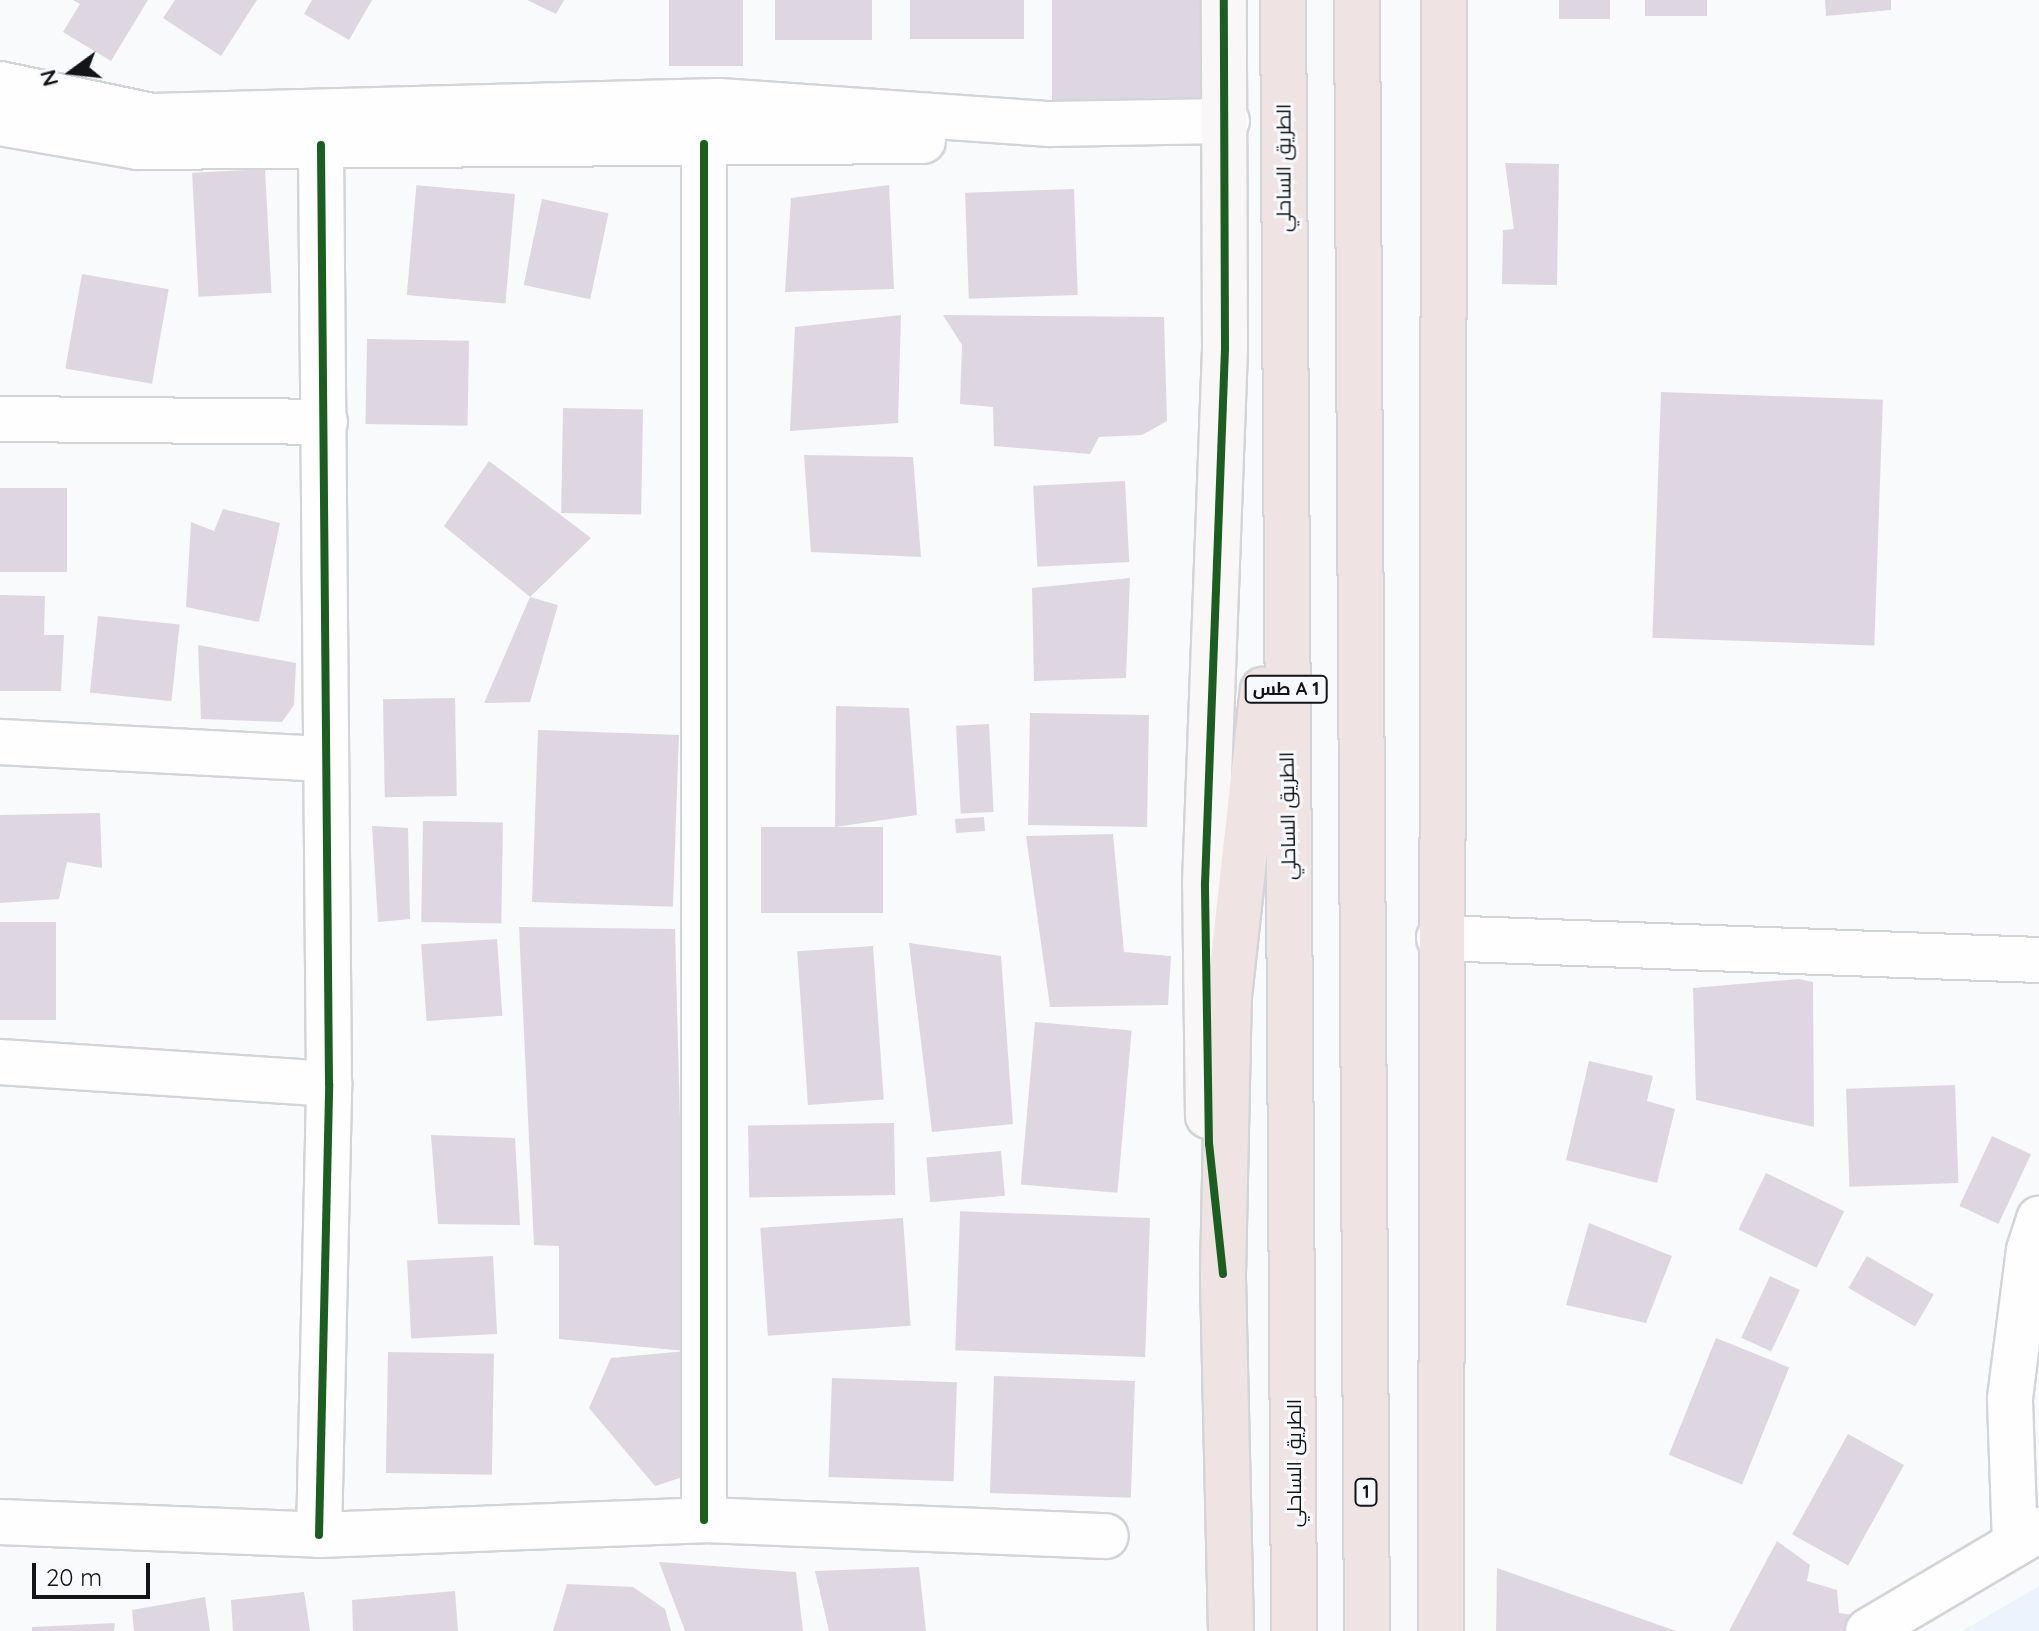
<!DOCTYPE html>
<meta charset="utf-8">
<style>
body{margin:0}
#map{position:relative;width:2039px;height:1631px;overflow:hidden;background:#f8fafc;font-family:Quicksand,Cairo,sans-serif}
div>[style]{position:absolute}
.built>*{inset:0;background:#ecf3fd}
.building>*{inset:0;background:#ded7e1;transform-origin:0 0}
.roads{filter:drop-shadow(2px 0 #d2d4d7) drop-shadow(-2px 0 #d2d4d7) drop-shadow(0 2px #d2d4d7) drop-shadow(0 -2px #d2d4d7)}
.street>*{height:44px;margin:-22px;padding:0 22px;transform-origin:22px;border-radius:22px;background:#fefeff}
.secondary>*{height:44px;margin:-22px;padding:0 22px;transform-origin:22px;border-radius:22px;background:#f9f7f7}
.highway>*{height:44px;margin:-22px;padding:0 22px;transform-origin:22px;border-radius:22px;background:#efe4e3}
.cycleway>*{height:8px;margin:-4px;padding:0 4px;transform-origin:4px;border-radius:4px;background:#1b5e20}
span{translate:-50% -50%;white-space:nowrap;text-align:center;line-height:1.15;-webkit-text-stroke:6px #f7fafd;paint-order:stroke}
.shield-label span{padding:2px 6px;background:#f7fafd;border:2px solid;border-radius:6px;-webkit-text-stroke-width:0}
.shield-label{font-size:18px;color:#121417;font-weight:700}
.street-label{font-size:20px;color:#121417}
.north{position:absolute;left:32px;top:32px;width:80px;height:80px;-webkit-text-stroke:6px #f7fafd;paint-order:stroke;rotate:255deg;font-size:22px;font-weight:700;line-height:32px;text-align:center;color:#121417}
.north::after{content:'';display:block;margin:auto;width:28px;height:36px;background:#121417;clip-path:polygon(50% 0,100% 100%,50% 72%,0 100%)}
.scale{position:absolute;left:32px;top:1563px;width:118px;height:36px;box-sizing:border-box;border:4px solid #121417;border-top:0;padding-left:10px;font-size:24px;line-height:28px;white-space:nowrap;color:#121417;-webkit-text-stroke:6px #f7fafd;paint-order:stroke}
</style>
<div id="map">
<div class="built">
<i style="clip-path:polygon(2039px 1586px,2039px 1631px,1962px 1631px)"></i>
</div>
<div class="building">
<i style="clip-path:polygon(73px 0,148px 0,111px 61px,63px 32px,80px 4px)"></i>
<i style="clip-path:polygon(175px 0,257px 0,221px 56px,163px 18px)"></i>
<i style="clip-path:polygon(312px 0,372px 0,349px 40px,304px 14px)"></i>
<i style="clip-path:polygon(527px 0,564px 0,556px 14px)"></i>
<i style="left:669px;top:0;width:74px;height:66px"></i>
<i style="left:775px;top:0;width:97px;height:40px"></i>
<i style="left:910px;top:0;width:114px;height:39px"></i>
<i style="left:1052px;top:0;width:150px;height:111px"></i>
<i style="left:1559px;top:0;width:51px;height:19px"></i>
<i style="left:1645px;top:0;width:62px;height:16px"></i>
<i style="clip-path:polygon(1825px 0,1891px 0,1891px 10px,1826px 16px)"></i>
<i style="clip-path:polygon(1505px 163px,1559px 164px,1557px 285px,1502px 284px,1503px 230px,1514px 229px)"></i>
<i style="left:265px;top:169px;width:124px;height:73px;rotate:87deg"></i>
<i style="clip-path:polygon(889px 185px,894px 289px,785px 292px,791px 198px)"></i>
<i style="left:1074px;top:189px;width:106px;height:109px;rotate:88deg"></i>
<i style="left:515px;top:194px;width:110px;height:99px;rotate:95deg"></i>
<i style="left:542px;top:199px;width:68px;height:88px;rotate:12deg"></i>
<i style="left:82px;top:274px;width:88px;height:96px;rotate:10deg"></i>
<i style="clip-path:polygon(901px 315px,898px 423px,790px 431px,795px 327px)"></i>
<i style="clip-path:polygon(943px 315px,1164px 317px,1167px 421px,1142px 435px,1099px 437px,1090px 454px,994px 446px,993px 407px,960px 404px,962px 345px)"></i>
<i style="left:367px;top:339px;width:102px;height:85px;rotate:1deg"></i>
<i style="left:1661px;top:392px;width:222px;height:246px;rotate:2deg"></i>
<i style="left:563px;top:408px;width:80px;height:105px;rotate:1deg"></i>
<i style="clip-path:polygon(804px 455px,913px 457px,921px 557px,811px 552px)"></i>
<i style="clip-path:polygon(489px 461px,591px 538px,530px 597px,444px 526px)"></i>
<i style="left:1125px;top:481px;width:81px;height:92px;rotate:87deg"></i>
<i style="left:0;top:488px;width:67px;height:84px"></i>
<i style="clip-path:polygon(223px 509px,280px 523px,259px 622px,186px 607px,191px 522px,214px 531px)"></i>
<i style="clip-path:polygon(1130px 578px,1126px 678px,1034px 681px,1032px 588px)"></i>
<i style="clip-path:polygon(0 595px,45px 596px,44px 635px,64px 635px,61px 691px,0 691px)"></i>
<i style="clip-path:polygon(530px 597px,558px 605px,530px 702px,484px 703px)"></i>
<i style="left:98px;top:616px;width:82px;height:77px;rotate:6deg"></i>
<i style="clip-path:polygon(198px 645px,296px 663px,294px 705px,282px 722px,201px 719px)"></i>
<i style="left:455px;top:698px;width:98px;height:72px;rotate:89deg"></i>
<i style="clip-path:polygon(836px 706px,909px 708px,917px 815px,835px 827px)"></i>
<i style="left:1030px;top:713px;width:119px;height:112px;rotate:1deg"></i>
<i style="left:989px;top:724px;width:88px;height:33px;rotate:87deg"></i>
<i style="left:538px;top:730px;width:141px;height:172px;rotate:2deg"></i>
<i style="clip-path:polygon(100px 813px,102px 868px,67px 862px,59px 899px,0 903px,0 815px)"></i>
<i style="left:984px;top:817px;width:14px;height:29px;rotate:86deg"></i>
<i style="left:423px;top:821px;width:80px;height:101px;rotate:1deg"></i>
<i style="clip-path:polygon(372px 826px,408px 828px,410px 919px,378px 922px)"></i>
<i style="left:761px;top:827px;width:122px;height:86px"></i>
<i style="clip-path:polygon(1113px 834px,1124px 952px,1171px 956px,1168px 1005px,1050px 1007px,1026px 836px)"></i>
<i style="left:56px;top:922px;width:98px;height:56px;rotate:90deg"></i>
<i style="clip-path:polygon(519px 927px,675px 929px,686px 1351px,559px 1339px,559px 1246px,534px 1245px)"></i>
<i style="left:497px;top:939px;width:77px;height:76px;rotate:86deg"></i>
<i style="clip-path:polygon(909px 943px,1001px 956px,1013px 1124px,932px 1132px)"></i>
<i style="left:873px;top:946px;width:154px;height:76px;rotate:86deg"></i>
<i style="clip-path:polygon(1799px 979px,1813px 982px,1814px 1127px,1696px 1100px,1693px 988px)"></i>
<i style="left:1035px;top:1022px;width:97px;height:163px;rotate:5deg"></i>
<i style="clip-path:polygon(1589px 1061px,1653px 1076px,1647px 1101px,1675px 1109px,1657px 1183px,1566px 1160px)"></i>
<i style="left:1955px;top:1085px;width:98px;height:109px;rotate:88deg"></i>
<i style="left:894px;top:1123px;width:72px;height:146px;rotate:89deg"></i>
<i style="clip-path:polygon(431px 1135px,515px 1138px,520px 1225px,438px 1224px)"></i>
<i style="left:1992px;top:1136px;width:43px;height:77px;rotate:25deg"></i>
<i style="left:1001px;top:1151px;width:45px;height:75px;rotate:85deg"></i>
<i style="left:1766px;top:1173px;width:87px;height:63px;rotate:26deg"></i>
<i style="left:903px;top:1218px;width:108px;height:143px;rotate:86deg"></i>
<i style="left:1150px;top:1218px;width:139px;height:190px;rotate:92deg"></i>
<i style="clip-path:polygon(1589px 1223px,1672px 1256px,1646px 1323px,1566px 1305px)"></i>
<i style="left:493px;top:1256px;width:78px;height:86px;rotate:87deg"></i>
<i style="left:1867px;top:1256px;width:77px;height:37px;rotate:30deg"></i>
<i style="left:1770px;top:1276px;width:33px;height:68px;rotate:25deg"></i>
<i style="left:1716px;top:1338px;width:79px;height:126px;rotate:22deg"></i>
<i style="clip-path:polygon(686px 1351px,689px 1475px,655px 1486px,589px 1408px,611px 1358px)"></i>
<i style="left:388px;top:1352px;width:106px;height:121px;rotate:1deg"></i>
<i style="left:994px;top:1376px;width:141px;height:117px;rotate:2deg"></i>
<i style="left:832px;top:1378px;width:125px;height:99px;rotate:2deg"></i>
<i style="left:1848px;top:1434px;width:64px;height:115px;rotate:29deg"></i>
<i style="clip-path:polygon(1777px 1541px,1810px 1565px,1807px 1581px,1837px 1590px,1839px 1613px,1871px 1617px,1847px 1631px,1729px 1631px)"></i>
<i style="clip-path:polygon(659px 1562px,796px 1572px,803px 1631px,685px 1631px)"></i>
<i style="clip-path:polygon(919px 1567px,926px 1631px,829px 1631px,815px 1571px)"></i>
<i style="clip-path:polygon(1497px 1568px,1676px 1631px,1496px 1631px)"></i>
<i style="clip-path:polygon(567px 1584px,633px 1587px,665px 1609px,671px 1631px,553px 1631px)"></i>
<i style="clip-path:polygon(455px 1591px,458px 1631px,353px 1631px,352px 1600px)"></i>
<i style="clip-path:polygon(304px 1592px,310px 1631px,233px 1631px,231px 1600px)"></i>
<i style="clip-path:polygon(205px 1597px,210px 1631px,134px 1631px,132px 1610px)"></i>
<i style="clip-path:polygon(115px 1623px,114px 1631px,32px 1631px,32px 1627px)"></i>
</div>
<div class="roads">
<div class="street">
<i style="left:0;top:84px;width:155px;rotate:11.9deg"></i>
<i style="left:152px;top:116px;width:567px;rotate:-1.52deg"></i>
<i style="left:719px;top:101px;width:332px;rotate:4deg"></i>
<i style="left:1050px;top:124px;width:177px;rotate:-1deg"></i>
<i style="left:0;top:123px;width:139px;rotate:9.9deg"></i>
<i style="left:137px;top:147px;width:786px;rotate:-0.44deg"></i>
<i style="left:704px;top:144px;width:1376px;rotate:90deg"></i>
<i style="left:0;top:419px;width:325px;rotate:0.5deg"></i>
<i style="left:0;top:742px;width:324px;rotate:3deg"></i>
<i style="left:1439px;top:938px;width:600px;rotate:2.1deg"></i>
<i style="left:0;top:1062px;width:330px;rotate:3.8deg"></i>
<i style="left:0;top:1522px;width:319px;rotate:2.3deg"></i>
<i style="left:319px;top:1535px;width:385px;rotate:-2.2deg"></i>
<i style="left:704px;top:1520px;width:402px;rotate:2.3deg"></i>
<i style="left:319px;top:1535px;width:451px;rotate:-88.7deg"></i>
<i style="left:329px;top:1084px;width:939px;rotate:-90.49deg"></i>
<i style="left:2015px;top:1544px;width:146px;rotate:-92deg"></i>
<i style="left:2010px;top:1398px;width:149px;rotate:-82.7deg"></i>
<i style="left:2029px;top:1250px;width:33px;rotate:-72deg"></i>
<i style="left:1868px;top:1631px;width:199px;rotate:-30.6deg"></i>
</div>
<div class="secondary">
<i style="left:1208px;top:1116px;width:232px;rotate:-90.7deg"></i>
<i style="left:1205px;top:884px;width:535px;rotate:-87.86deg"></i>
<i style="left:1225px;top:349px;width:349px;rotate:-90.2deg"></i>
</div>
<div class="highway">
<i style="left:1283px;top:0;width:1631px;rotate:89.61deg"></i>
<i style="left:1357px;top:0;width:1631px;rotate:89.65deg"></i>
<i style="left:1231px;top:1631px;width:357px;rotate:-91.3deg"></i>
<i style="left:1223px;top:1274px;width:278px;rotate:-88.8deg"></i>
<i style="left:1229px;top:996px;width:308px;rotate:-83.7deg"></i>
<i style="left:1441px;top:1631px;width:1631px;rotate:-89.89deg"></i>
</div>
</div>
<div class="cycleway">
<i style="left:704px;top:144px;width:1376px;rotate:90deg"></i>
<i style="left:1223px;top:1274px;width:131px;rotate:-96.1deg"></i>
<i style="left:1209px;top:1144px;width:260px;rotate:-90.9deg"></i>
<i style="left:1205px;top:884px;width:535px;rotate:-87.86deg"></i>
<i style="left:1225px;top:349px;width:349px;rotate:-90.2deg"></i>
<i style="left:319px;top:1535px;width:451px;rotate:-88.7deg"></i>
<i style="left:329px;top:1084px;width:939px;rotate:-90.49deg"></i>
</div>
<div class="shield-label">
<span style="left:1286px;top:689px">طس A 1</span>
<span style="left:1366px;top:1492px">1</span>
</div>
<div class="street-label">
<span style="left:1283px;top:168px;rotate:-90deg">الطريق الساحلي</span>
<span style="left:1287px;top:816px;rotate:-91deg">الطريق الساحلي</span>
<span style="left:1293px;top:1463px;rotate:-90deg">الطريق الساحلي</span>
</div>
<div class="north">N</div>
<div class="scale">20 m</div>
</div>
